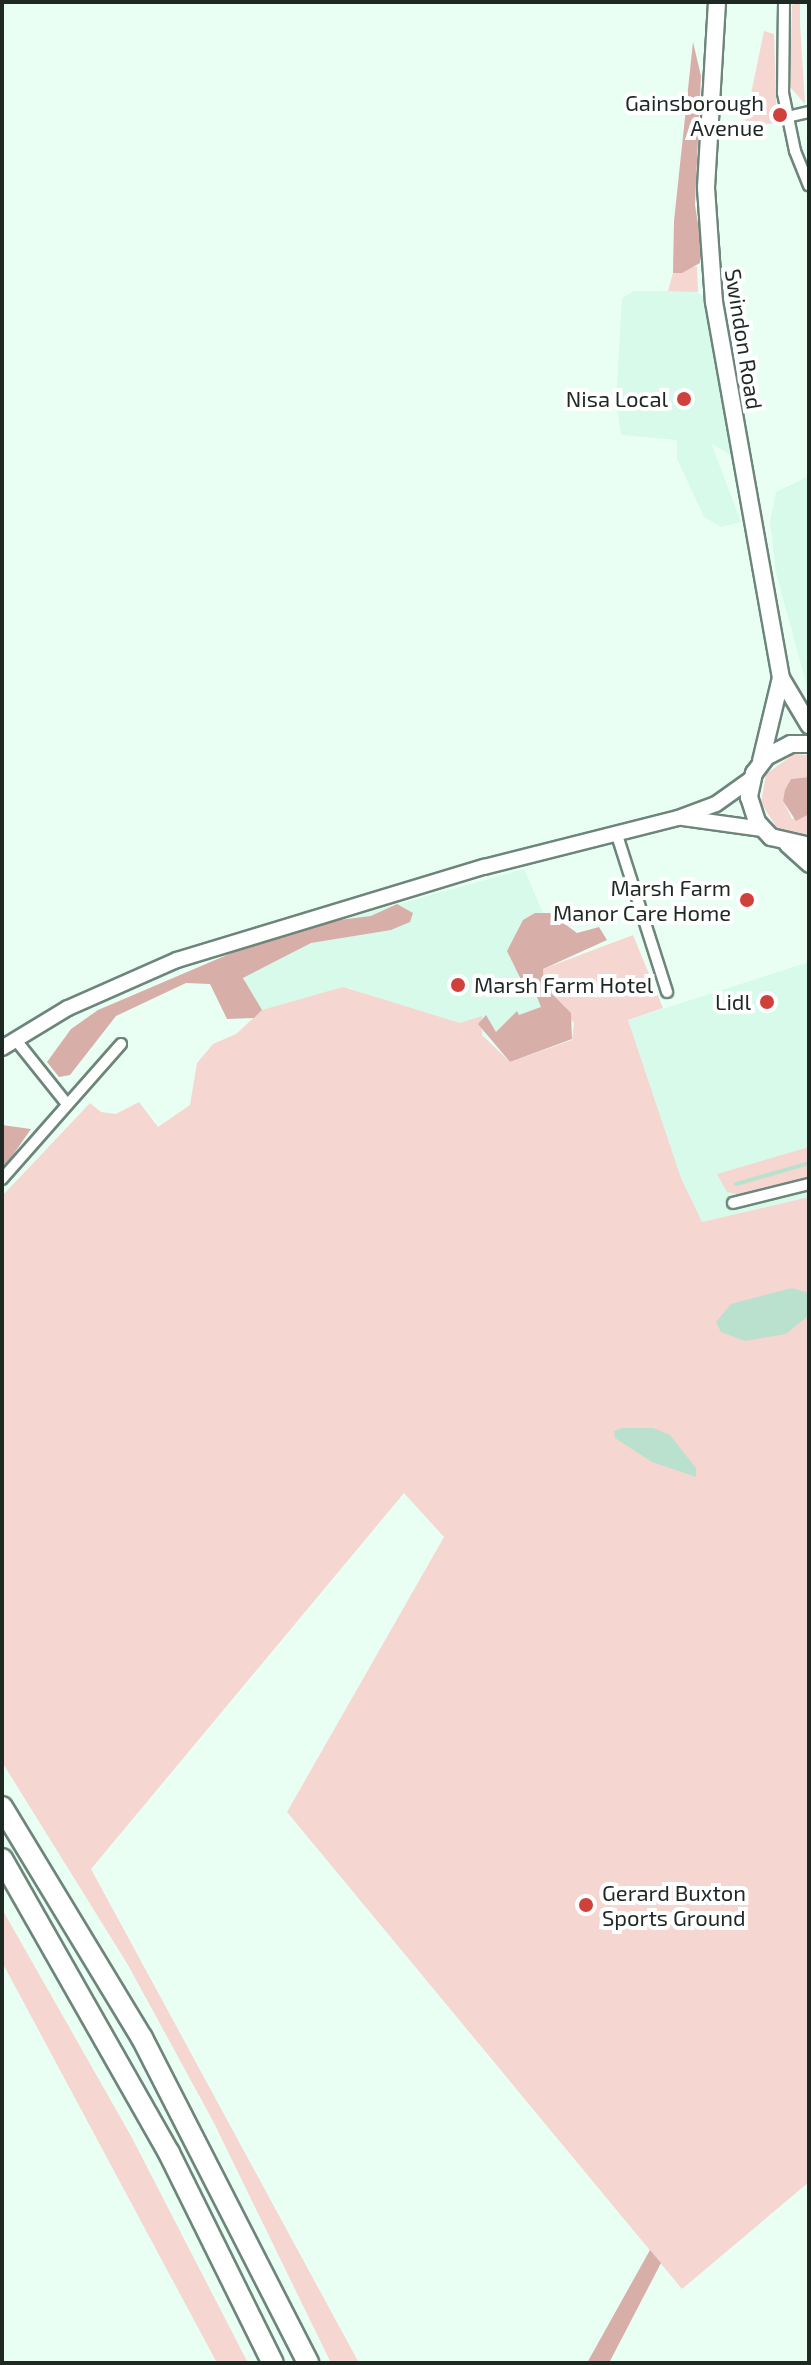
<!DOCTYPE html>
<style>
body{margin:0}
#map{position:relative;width:811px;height:2365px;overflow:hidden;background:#e9fff4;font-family:"Exo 2",sans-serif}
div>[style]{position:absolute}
.built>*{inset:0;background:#d8faea}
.green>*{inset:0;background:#f5d6d1}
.forest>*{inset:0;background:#d8aea9}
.water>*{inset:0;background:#b9e1ce}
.stream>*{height:4px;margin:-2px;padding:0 2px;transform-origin:2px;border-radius:2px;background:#b9e1ce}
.roads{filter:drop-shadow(2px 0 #6d857a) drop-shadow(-2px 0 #6d857a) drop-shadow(0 2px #6d857a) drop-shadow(0 -2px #6d857a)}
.street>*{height:10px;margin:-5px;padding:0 5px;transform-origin:5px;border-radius:5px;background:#fff}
.secondary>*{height:14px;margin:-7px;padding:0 7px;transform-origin:7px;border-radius:7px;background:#fff}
.primary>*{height:16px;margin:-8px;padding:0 8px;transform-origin:8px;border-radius:8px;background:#fff}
.highway>*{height:20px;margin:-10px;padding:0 10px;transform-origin:10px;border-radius:10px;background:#fff}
.dots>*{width:22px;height:22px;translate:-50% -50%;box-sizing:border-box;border:4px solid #fff;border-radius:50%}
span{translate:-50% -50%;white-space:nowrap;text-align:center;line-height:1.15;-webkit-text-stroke:8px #fff;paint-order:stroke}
.poi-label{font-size:22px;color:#1f2924}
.right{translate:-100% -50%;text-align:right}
.left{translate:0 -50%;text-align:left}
.street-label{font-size:22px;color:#1f2924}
.frame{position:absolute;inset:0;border:4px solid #1f2924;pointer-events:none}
</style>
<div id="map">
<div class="built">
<i style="clip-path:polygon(634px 291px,694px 291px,703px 296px,732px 456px,711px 443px,741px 522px,721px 527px,704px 517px,677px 459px,677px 440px,621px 435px,616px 400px,622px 298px)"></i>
<i style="clip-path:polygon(809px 476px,809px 694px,776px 573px,770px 521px,776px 492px)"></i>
<i style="clip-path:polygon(524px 869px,561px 955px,529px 967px,546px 1012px,493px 1035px,360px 997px,351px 988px,262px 1010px,248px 992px,239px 957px,248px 946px)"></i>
<i style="clip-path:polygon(809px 962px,809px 1197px,702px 1222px,681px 1178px,628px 1020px)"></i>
</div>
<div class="green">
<i style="clip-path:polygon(800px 2px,800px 24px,805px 104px,790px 87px,792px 5px)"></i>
<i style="clip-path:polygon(764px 31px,774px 34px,777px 124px,745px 123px)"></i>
<i style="clip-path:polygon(697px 266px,698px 292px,668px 291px,673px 273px)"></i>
<i style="clip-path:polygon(794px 754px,809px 755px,809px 777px,791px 779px,783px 801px,792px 819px,809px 814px,807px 836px,777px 828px,761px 803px,766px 774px)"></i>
<i style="clip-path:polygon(633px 935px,663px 1008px,628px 1020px,681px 1178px,702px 1222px,809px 1197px,809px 2182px,682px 2289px,287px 1812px,444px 1537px,404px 1493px,91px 1869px,359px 2363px,331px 2363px,214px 2123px,128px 1965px,2px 1762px,2px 1196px,90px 1103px,101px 1112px,116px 1114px,139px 1102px,158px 1127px,190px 1105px,197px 1063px,213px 1044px,236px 1034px,262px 1010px,343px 987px,460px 1023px,482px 1016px,482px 1035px,510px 1062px,572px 1040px,574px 1023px,544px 986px,543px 969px)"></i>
<i style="clip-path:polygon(809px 1147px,809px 1177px,742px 1195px,727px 1192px,717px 1174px)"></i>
<i style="clip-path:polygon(2px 1909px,131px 2136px,248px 2363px,217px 2363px,2px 1962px)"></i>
</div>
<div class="forest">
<i style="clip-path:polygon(693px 42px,701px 76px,695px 205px,702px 248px,700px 263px,682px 273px,673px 273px,674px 221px)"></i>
<i style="clip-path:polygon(809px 777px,809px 814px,796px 821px,783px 801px,785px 790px,791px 779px)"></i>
<i style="clip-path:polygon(397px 904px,413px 913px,410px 922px,391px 930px,311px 943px,243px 978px,262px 1010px,254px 1018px,227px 1019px,210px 984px,186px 983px,116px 1016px,70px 1075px,59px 1077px,47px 1062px,71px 1029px,98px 1010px,248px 946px,332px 921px,371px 916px)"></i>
<i style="clip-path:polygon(535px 913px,550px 913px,577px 933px,599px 927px,607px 940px,543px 969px,544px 986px,571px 1013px,572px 1039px,510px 1062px,478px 1024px,486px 1015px,496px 1032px,517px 1011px,519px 1015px,541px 1007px,535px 992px,528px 994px,507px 951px,523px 920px)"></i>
<i style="clip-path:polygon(2px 1125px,31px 1129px,2px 1171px)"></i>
<i style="clip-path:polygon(650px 2250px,661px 2263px,609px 2363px,587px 2363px)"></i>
</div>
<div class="water">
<i style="clip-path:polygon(792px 1288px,809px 1293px,809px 1315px,786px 1334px,745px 1341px,721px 1332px,716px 1322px,731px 1304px)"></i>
<i style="clip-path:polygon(622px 1428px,653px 1428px,670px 1435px,696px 1468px,696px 1477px,652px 1462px,615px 1438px,614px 1431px)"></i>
</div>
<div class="stream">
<i style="left:736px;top:1184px;width:76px;rotate:-16deg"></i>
</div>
<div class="roads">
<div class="street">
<i style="left:784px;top:2px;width:91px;rotate:90.6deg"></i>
<i style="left:783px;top:93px;width:59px;rotate:78.3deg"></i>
<i style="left:795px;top:151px;width:37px;rotate:68deg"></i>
<i style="left:787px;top:117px;width:23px;rotate:-13deg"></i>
<i style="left:616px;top:832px;width:168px;rotate:72.3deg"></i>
<i style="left:15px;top:1039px;width:83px;rotate:51.3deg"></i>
<i style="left:2px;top:1179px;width:180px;rotate:-48.6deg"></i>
<i style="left:733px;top:1203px;width:78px;rotate:-14deg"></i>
</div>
<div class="secondary">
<i style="left:683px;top:818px;width:80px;rotate:7.9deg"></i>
<i style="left:787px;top:845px;width:30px;rotate:42deg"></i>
<i style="left:2px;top:1048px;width:77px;rotate:-31.2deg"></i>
<i style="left:68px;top:1008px;width:119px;rotate:-23.8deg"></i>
<i style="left:177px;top:960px;width:321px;rotate:-16.9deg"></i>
<i style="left:484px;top:867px;width:200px;rotate:-14.2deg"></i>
<i style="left:678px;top:818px;width:40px;rotate:-20.2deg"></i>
<i style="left:716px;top:804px;width:43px;rotate:-35.5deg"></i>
</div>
<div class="primary">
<i style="left:717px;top:2px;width:186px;rotate:93.4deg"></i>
<i style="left:706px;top:188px;width:114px;rotate:86deg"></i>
<i style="left:714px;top:302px;width:382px;rotate:79.9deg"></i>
<i style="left:781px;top:678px;width:55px;rotate:59.2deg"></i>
<i style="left:809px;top:744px;width:18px;rotate:180deg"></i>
<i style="left:791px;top:744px;width:27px;rotate:153deg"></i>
<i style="left:767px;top:756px;width:21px;rotate:127deg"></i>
<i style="left:754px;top:773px;width:25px;rotate:102deg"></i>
<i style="left:749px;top:797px;width:26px;rotate:72deg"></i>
<i style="left:757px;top:822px;width:21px;rotate:47deg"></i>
<i style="left:771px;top:837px;width:39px;rotate:13deg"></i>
<i style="left:761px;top:761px;width:85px;rotate:-76.5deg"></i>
</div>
<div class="highway">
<i style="left:2px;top:1807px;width:270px;rotate:58.8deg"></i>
<i style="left:142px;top:2038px;width:365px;rotate:62.9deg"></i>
<i style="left:2px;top:1859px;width:338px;rotate:60.4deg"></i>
<i style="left:169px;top:2153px;width:234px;rotate:63.7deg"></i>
</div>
</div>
<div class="dots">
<i style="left:780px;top:115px;background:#cf413a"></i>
<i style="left:684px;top:399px;background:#cf413a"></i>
<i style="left:747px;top:900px;background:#cf413a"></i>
<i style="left:458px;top:985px;background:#cf413a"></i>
<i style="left:767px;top:1002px;background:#cf413a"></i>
<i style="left:586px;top:1905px;background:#cf413a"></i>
</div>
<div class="poi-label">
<span class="right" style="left:764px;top:115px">Gainsborough<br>Avenue</span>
<span class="right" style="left:668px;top:399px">Nisa Local</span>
<span class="right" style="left:731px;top:900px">Marsh Farm<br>Manor Care Home</span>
<span class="left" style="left:474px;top:985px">Marsh Farm Hotel</span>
<span class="right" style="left:751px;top:1002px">Lidl</span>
<span class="left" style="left:602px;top:1905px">Gerard Buxton<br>Sports Ground</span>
</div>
<div class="street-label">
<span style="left:744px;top:339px;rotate:81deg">Swindon Road</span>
</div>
<div class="frame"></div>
</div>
